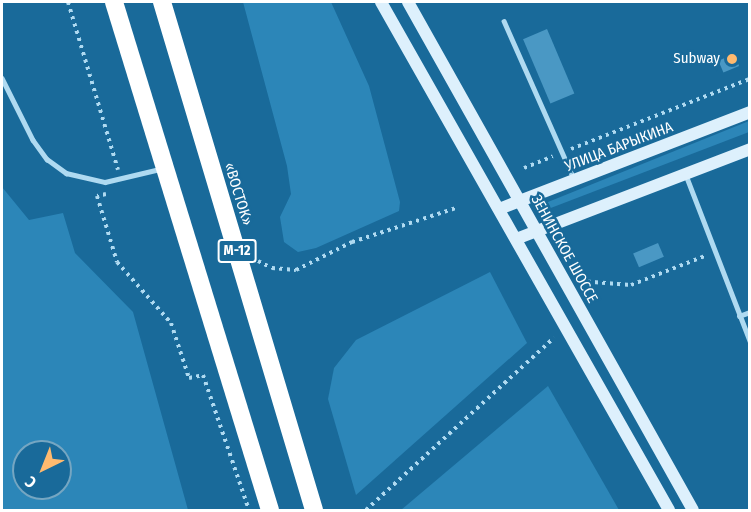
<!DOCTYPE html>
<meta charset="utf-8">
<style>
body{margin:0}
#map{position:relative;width:751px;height:512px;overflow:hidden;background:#196a9a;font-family:"Fira Sans Condensed",sans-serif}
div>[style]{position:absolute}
.green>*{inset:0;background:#2c86b8}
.building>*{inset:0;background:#4a98c4;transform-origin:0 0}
.path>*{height:4px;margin-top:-2px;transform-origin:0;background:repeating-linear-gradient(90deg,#afdaf1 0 3px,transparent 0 7.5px)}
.lane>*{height:4.5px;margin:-2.25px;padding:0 2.25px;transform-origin:2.25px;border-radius:2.25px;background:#afdaf1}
.secondary>*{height:12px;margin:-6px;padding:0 6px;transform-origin:6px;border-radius:6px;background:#ddf0fc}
.highway>*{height:18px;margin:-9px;padding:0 9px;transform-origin:9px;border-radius:9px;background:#fff}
.dots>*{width:16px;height:16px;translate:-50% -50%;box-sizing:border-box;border:3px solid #196a9a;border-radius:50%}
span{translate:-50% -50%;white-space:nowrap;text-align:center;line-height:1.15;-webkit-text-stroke:5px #196a9a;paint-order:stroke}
.shield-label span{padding:2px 4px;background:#196a9a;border:2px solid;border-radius:4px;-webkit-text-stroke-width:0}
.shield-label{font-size:14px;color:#fff;font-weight:700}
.poi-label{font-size:15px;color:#fff}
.right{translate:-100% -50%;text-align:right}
.street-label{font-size:15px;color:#fff}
.frame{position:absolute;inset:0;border:3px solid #fff;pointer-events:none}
.north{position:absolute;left:12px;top:440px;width:60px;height:60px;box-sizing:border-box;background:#196a9a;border:2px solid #75a6c2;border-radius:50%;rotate:223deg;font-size:16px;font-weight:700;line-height:24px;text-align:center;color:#fff}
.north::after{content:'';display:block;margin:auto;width:21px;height:27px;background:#ffba6f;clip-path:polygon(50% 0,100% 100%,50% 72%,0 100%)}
</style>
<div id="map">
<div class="green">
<i style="clip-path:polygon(243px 2px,331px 2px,369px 86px,400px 202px,399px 211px,316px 248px,298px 252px,284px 242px,280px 217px,291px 194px,287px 166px)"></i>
<i style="clip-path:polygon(749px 121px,749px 132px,556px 206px,548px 209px,543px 204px)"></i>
<i style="clip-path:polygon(evenodd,2px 187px,29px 220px,63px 213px,75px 253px,133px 312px,188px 510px,2px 510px,2px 187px,24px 452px,60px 452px,60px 488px,24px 488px,24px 452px)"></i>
<i style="clip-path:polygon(490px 272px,527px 343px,356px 495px,328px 399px,334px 368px,356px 340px)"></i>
<i style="clip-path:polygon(548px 386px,619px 510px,401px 510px)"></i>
</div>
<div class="building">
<i style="left:547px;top:29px;width:70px;height:26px;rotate:67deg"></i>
<i style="left:734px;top:54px;width:13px;height:17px;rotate:67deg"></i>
<i style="left:658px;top:243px;width:15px;height:27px;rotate:67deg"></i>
</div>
<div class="path">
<i style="left:68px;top:2px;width:175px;rotate:73.4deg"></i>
<i style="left:571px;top:149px;width:192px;rotate:-21.4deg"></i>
<i style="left:524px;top:168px;width:31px;rotate:-22deg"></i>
<i style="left:106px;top:194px;width:9px;rotate:167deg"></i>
<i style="left:97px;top:196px;width:69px;rotate:73.1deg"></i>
<i style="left:117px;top:262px;width:81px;rotate:48.5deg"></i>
<i style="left:171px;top:323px;width:58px;rotate:71.9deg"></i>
<i style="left:189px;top:378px;width:14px;rotate:-12deg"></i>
<i style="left:203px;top:375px;width:143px;rotate:71.2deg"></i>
<i style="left:258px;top:261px;width:16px;rotate:27deg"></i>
<i style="left:272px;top:268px;width:24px;rotate:5deg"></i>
<i style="left:296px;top:270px;width:63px;rotate:-26.6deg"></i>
<i style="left:352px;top:242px;width:109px;rotate:-18.1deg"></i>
<i style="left:580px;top:281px;width:51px;rotate:4.5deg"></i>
<i style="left:631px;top:285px;width:79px;rotate:-21.4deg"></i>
<i style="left:366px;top:510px;width:255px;rotate:-42.5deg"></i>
</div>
<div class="lane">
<i style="left:504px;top:21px;width:173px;rotate:66.1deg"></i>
<i style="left:2px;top:78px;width:69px;rotate:63.4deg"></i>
<i style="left:33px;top:140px;width:24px;rotate:54deg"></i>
<i style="left:47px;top:159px;width:24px;rotate:36deg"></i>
<i style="left:66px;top:173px;width:40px;rotate:13deg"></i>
<i style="left:105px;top:182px;width:57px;rotate:-13.3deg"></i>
<i style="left:686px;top:175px;width:178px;rotate:68.9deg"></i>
<i style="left:739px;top:316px;width:12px;rotate:-20deg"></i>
</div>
<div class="secondary">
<i style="left:381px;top:2px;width:584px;rotate:60.45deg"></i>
<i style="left:408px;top:2px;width:582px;rotate:60.71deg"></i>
<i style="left:499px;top:209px;width:269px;rotate:-21.1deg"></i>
<i style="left:516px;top:239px;width:251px;rotate:-21deg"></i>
</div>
<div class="highway">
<i style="left:114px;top:2px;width:531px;rotate:72.93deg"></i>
<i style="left:162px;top:2px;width:530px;rotate:73.34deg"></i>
</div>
<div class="dots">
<i style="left:732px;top:59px;background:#ffba6f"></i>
</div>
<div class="shield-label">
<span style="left:237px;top:251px">М-12</span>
</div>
<div class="poi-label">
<span class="right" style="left:720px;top:59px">Subway</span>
</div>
<div class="street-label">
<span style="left:619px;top:147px;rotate:-21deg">УЛИЦА БАРЫКИНА</span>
<span style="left:238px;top:194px;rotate:73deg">«ВОСТОК»</span>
<span style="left:564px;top:249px;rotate:61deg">ЗЕНИНСКОЕ ШОССЕ</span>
</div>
<div class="frame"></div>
<div class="north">С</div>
</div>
